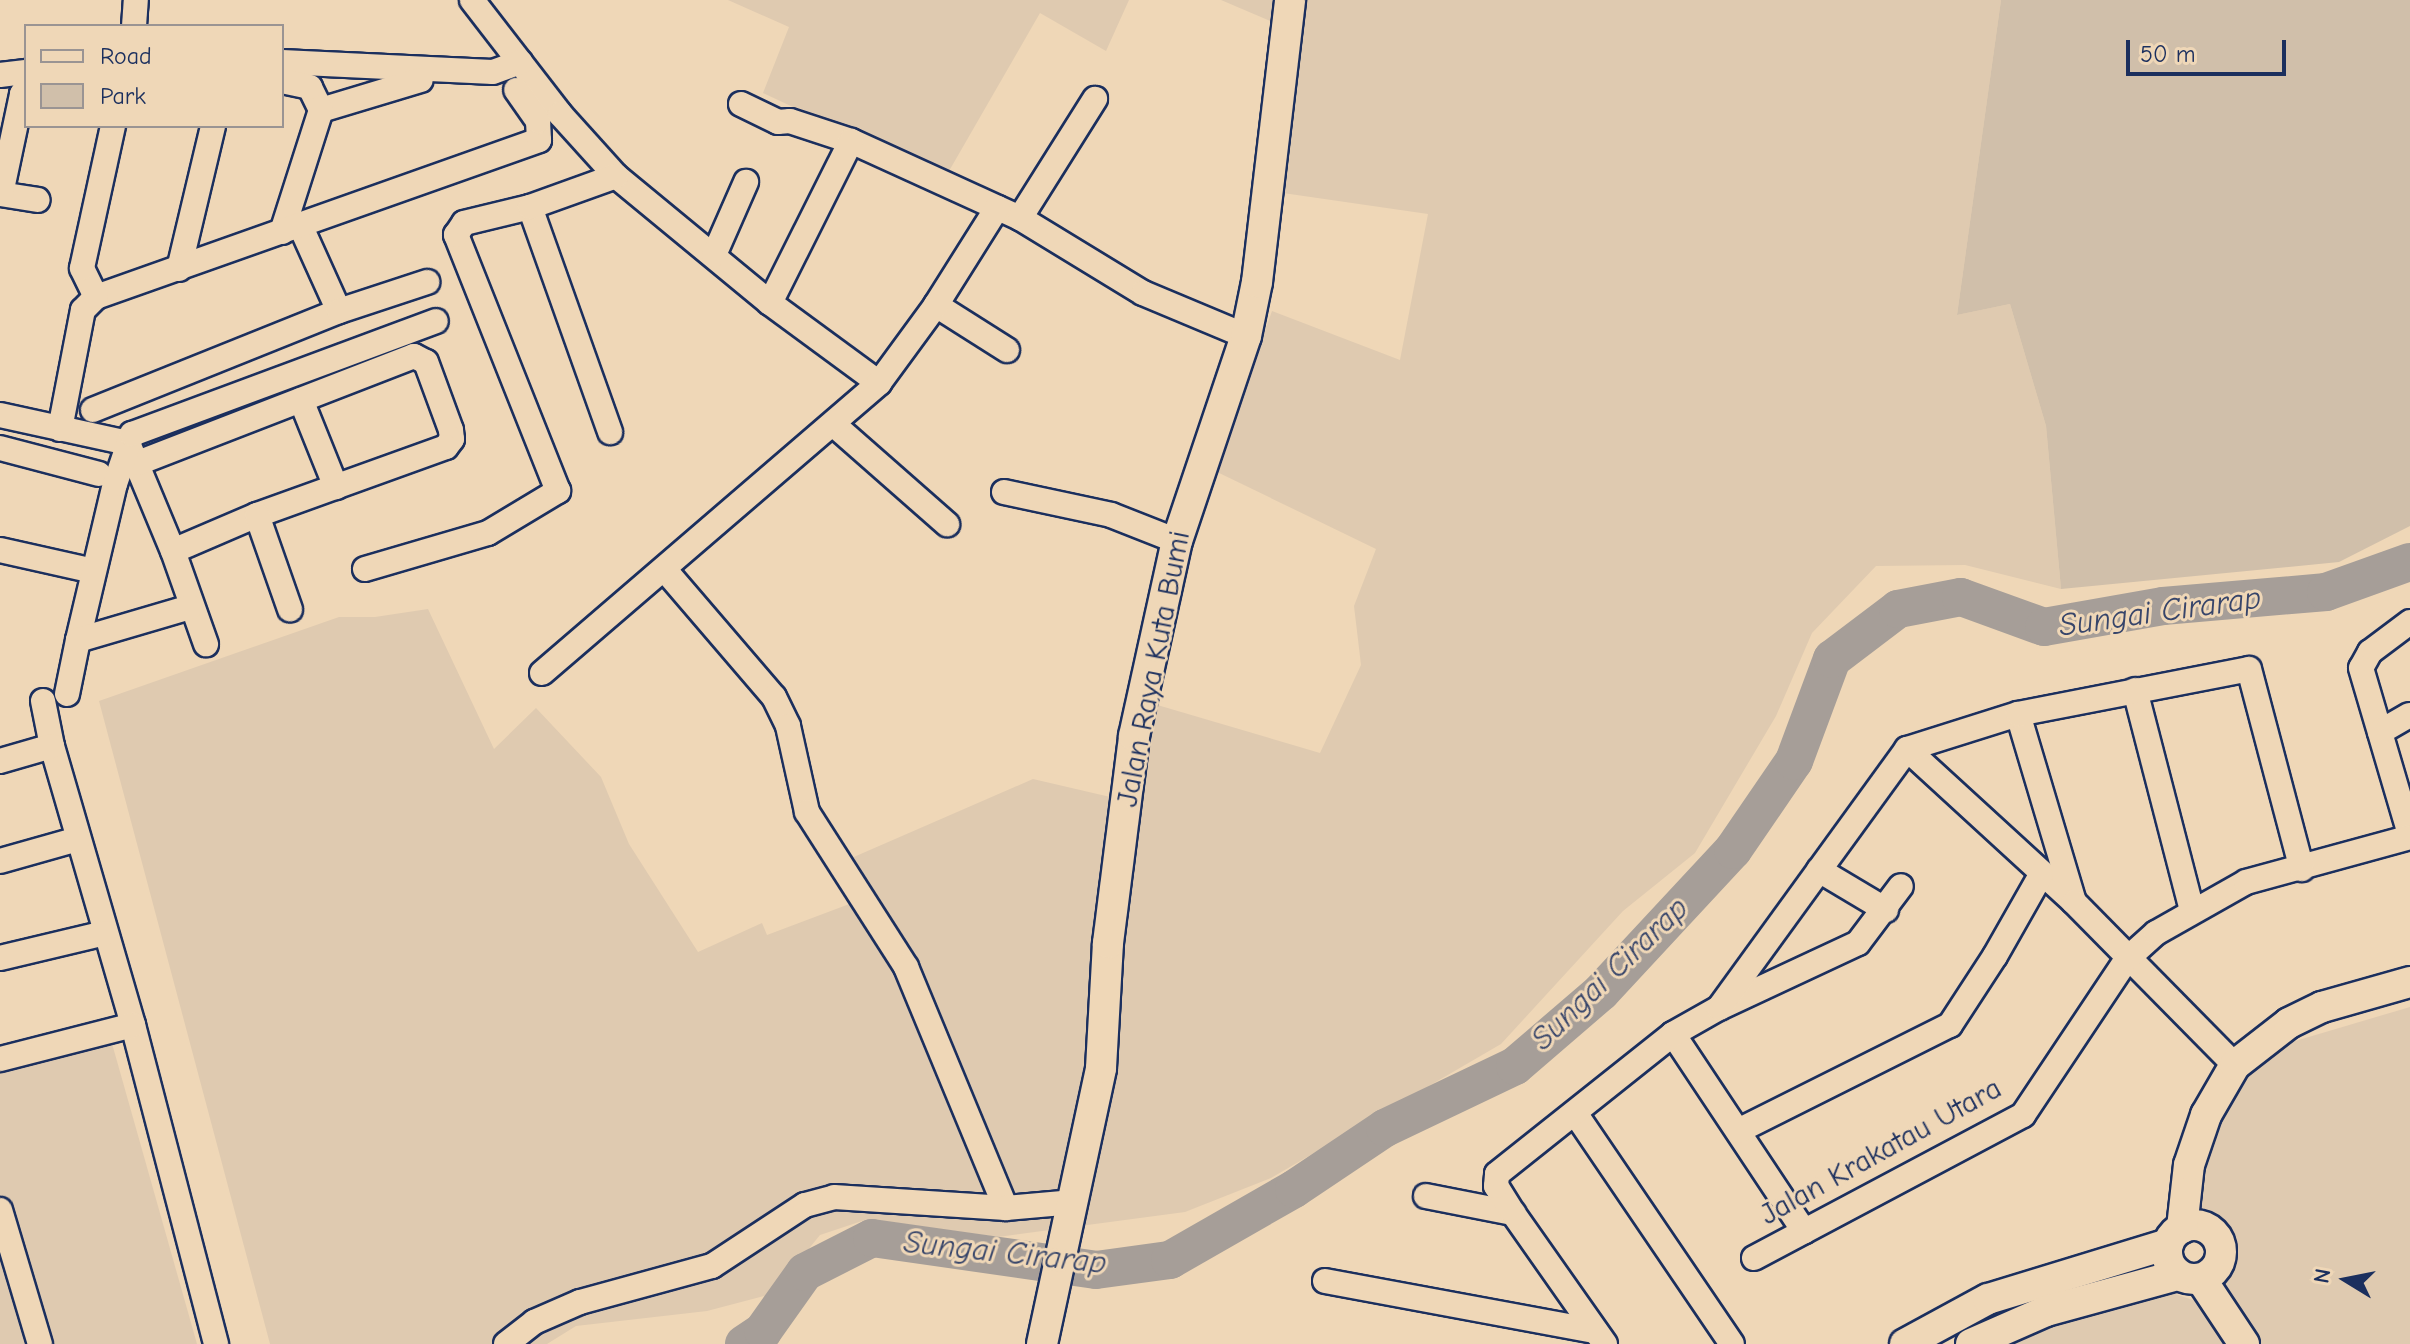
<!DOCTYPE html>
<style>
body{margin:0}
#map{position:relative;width:2410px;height:1344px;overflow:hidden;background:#efd7b7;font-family:"Comic Neue",sans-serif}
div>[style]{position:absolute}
.built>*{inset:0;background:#dfcab0}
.green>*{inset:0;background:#d0bfaa}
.river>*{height:38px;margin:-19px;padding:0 19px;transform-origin:19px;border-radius:19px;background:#a69e98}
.roads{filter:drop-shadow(2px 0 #1b2f5e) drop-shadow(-2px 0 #1b2f5e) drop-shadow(0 2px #1b2f5e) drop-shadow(0 -2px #1b2f5e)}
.minor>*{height:24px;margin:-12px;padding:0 12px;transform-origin:12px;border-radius:12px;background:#efd7b7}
.tertiary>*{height:30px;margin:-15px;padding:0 15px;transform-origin:15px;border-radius:15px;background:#efd7b7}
.tertiary>.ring{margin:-15px;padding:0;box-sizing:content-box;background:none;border:30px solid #efd7b7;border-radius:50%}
span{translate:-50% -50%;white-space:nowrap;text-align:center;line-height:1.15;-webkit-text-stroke:6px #efd7b7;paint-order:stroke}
.street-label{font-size:30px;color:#1b2f5e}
.water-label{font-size:32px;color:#37456a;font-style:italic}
.legend{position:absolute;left:24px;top:24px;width:260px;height:104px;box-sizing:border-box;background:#efd7b7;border:2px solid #9a9493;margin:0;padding:10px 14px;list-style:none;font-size:24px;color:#1b2f5e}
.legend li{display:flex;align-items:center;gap:16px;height:40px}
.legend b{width:40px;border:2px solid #9a9493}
.north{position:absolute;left:2306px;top:1240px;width:80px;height:80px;-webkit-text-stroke:6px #efd7b7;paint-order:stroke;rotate:280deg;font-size:22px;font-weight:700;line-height:32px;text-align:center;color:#1b2f5e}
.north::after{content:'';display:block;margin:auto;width:28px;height:36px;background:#1b2f5e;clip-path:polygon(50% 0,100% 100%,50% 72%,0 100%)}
.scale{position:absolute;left:2126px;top:40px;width:160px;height:36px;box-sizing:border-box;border:4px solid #1b2f5e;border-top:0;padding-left:10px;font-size:24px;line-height:28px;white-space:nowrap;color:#1b2f5e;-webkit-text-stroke:6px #efd7b7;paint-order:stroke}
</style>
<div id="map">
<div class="built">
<i style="clip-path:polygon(728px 0,1129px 0,1106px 51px,1040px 13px,945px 178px,763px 93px,789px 27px)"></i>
<i style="clip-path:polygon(1221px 0,2001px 0,1957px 315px,2010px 304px,2046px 426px,2061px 589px,1965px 565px,1876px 566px,1812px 633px,1776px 716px,1695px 853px,1623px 911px,1501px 1044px,1271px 1178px,1185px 1212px,998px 1237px,868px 1219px,820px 1235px,772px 1294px,707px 1311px,576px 1326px,547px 1344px,270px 1344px,99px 701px,339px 617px,375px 617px,428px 609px,494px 749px,536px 708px,601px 777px,629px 844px,698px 952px,762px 923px,767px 935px,860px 900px,840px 863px,1033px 779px,1136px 803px,1154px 704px,1320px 753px,1361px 665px,1354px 606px,1376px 549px,1215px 471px,1272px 311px,1400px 360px,1428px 214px,1283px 193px,1301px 34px)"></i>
<i style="clip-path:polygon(2410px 1007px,2410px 1344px,1991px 1344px,2163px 1290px,2238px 1315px,2187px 1189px,2214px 1101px,2278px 1046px)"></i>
<i style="clip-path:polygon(111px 1040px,197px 1344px,0 1344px,0 1069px)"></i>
</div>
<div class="green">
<i style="clip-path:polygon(2001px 0,2410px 0,2410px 526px,2339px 562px,2061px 589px,2046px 426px,2010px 304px,1957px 315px)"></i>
</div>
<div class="river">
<i style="left:744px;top:1344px;width:23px;rotate:-34deg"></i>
<i style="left:763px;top:1331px;width:72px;rotate:-54.6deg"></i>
<i style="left:805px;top:1272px;width:75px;rotate:-26.9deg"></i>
<i style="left:872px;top:1238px;width:226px;rotate:8.1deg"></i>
<i style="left:1096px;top:1270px;width:75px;rotate:-7.7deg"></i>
<i style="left:1170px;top:1260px;width:143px;rotate:-29.8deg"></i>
<i style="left:1294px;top:1189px;width:110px;rotate:-33.8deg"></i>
<i style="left:1385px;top:1128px;width:144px;rotate:-25.5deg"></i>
<i style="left:1515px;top:1066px;width:113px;rotate:-40.7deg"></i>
<i style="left:1601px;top:992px;width:194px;rotate:-47.1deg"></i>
<i style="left:1733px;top:850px;width:108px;rotate:-55.6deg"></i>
<i style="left:1794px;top:761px;width:109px;rotate:-69.6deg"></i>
<i style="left:1832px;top:659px;width:83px;rotate:-37.1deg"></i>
<i style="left:1898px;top:609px;width:64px;rotate:-10.8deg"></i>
<i style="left:1961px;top:597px;width:88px;rotate:19.9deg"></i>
<i style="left:2044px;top:627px;width:121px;rotate:-10deg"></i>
<i style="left:2163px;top:606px;width:164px;rotate:-4.9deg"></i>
<i style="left:2326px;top:592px;width:89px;rotate:-19.7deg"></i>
</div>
<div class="roads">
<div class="minor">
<i style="left:472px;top:0;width:144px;rotate:52.3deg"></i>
<i style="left:560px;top:114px;width:84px;rotate:47.9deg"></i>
<i style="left:616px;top:176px;width:200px;rotate:39.5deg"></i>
<i style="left:770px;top:303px;width:135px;rotate:36.3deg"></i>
<i style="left:134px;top:26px;width:26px;rotate:-86deg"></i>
<i style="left:282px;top:62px;width:211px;rotate:2.7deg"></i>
<i style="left:493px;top:72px;width:29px;rotate:-20deg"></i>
<i style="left:0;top:75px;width:26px;rotate:-7deg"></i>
<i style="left:741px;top:104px;width:41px;rotate:25.9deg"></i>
<i style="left:778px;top:122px;width:12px;rotate:-5deg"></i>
<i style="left:790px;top:121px;width:64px;rotate:18.2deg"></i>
<i style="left:851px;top:141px;width:186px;rotate:24.5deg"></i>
<i style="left:1020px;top:218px;width:144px;rotate:31.4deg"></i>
<i style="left:1143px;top:293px;width:112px;rotate:22.7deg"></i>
<i style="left:321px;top:110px;width:104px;rotate:-16.7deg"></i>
<i style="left:0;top:194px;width:38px;rotate:9deg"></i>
<i style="left:1px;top:194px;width:102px;rotate:-78.1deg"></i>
<i style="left:22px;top:94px;width:7px;rotate:-56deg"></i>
<i style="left:530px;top:207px;width:239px;rotate:70.4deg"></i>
<i style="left:1020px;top:218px;width:141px;rotate:-57.8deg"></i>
<i style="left:301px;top:227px;width:92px;rotate:65.7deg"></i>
<i style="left:282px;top:232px;width:128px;rotate:-72.3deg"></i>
<i style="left:321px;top:110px;width:25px;rotate:-116deg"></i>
<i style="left:310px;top:87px;width:29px;rotate:-168deg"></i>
<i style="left:714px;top:255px;width:80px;rotate:-66.3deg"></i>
<i style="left:179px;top:269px;width:147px;rotate:-76.6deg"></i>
<i style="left:96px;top:297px;width:470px;rotate:-19.5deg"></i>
<i style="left:539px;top:140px;width:19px;rotate:-93deg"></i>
<i style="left:538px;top:121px;width:38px;rotate:-125deg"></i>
<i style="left:770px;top:303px;width:181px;rotate:-63.4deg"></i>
<i style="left:936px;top:305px;width:84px;rotate:32.4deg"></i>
<i style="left:301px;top:400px;width:94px;rotate:68.1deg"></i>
<i style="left:93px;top:410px;width:265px;rotate:-21.9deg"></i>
<i style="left:339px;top:311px;width:93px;rotate:-18.2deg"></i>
<i style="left:0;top:415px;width:131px;rotate:12.3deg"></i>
<i style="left:128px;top:443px;width:117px;rotate:67.4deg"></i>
<i style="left:173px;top:551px;width:99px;rotate:70.5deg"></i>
<i style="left:833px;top:424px;width:152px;rotate:41.3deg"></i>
<i style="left:60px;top:429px;width:121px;rotate:-79.1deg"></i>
<i style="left:83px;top:310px;width:18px;rotate:-45deg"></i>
<i style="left:96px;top:297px;width:32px;rotate:-116deg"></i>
<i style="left:82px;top:268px;width:145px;rotate:-77.7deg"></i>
<i style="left:0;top:448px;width:102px;rotate:14.7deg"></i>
<i style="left:138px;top:463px;width:296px;rotate:-21.2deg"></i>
<i style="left:414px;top:356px;width:13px;rotate:27deg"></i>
<i style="left:426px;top:362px;width:72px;rotate:69.8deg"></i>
<i style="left:451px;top:430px;width:9px;rotate:84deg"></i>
<i style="left:452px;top:439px;width:10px;rotate:127deg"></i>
<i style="left:446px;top:447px;width:201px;rotate:160.2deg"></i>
<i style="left:257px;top:515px;width:91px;rotate:156.8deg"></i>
<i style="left:1004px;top:492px;width:109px;rotate:12.1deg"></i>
<i style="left:1111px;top:515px;width:71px;rotate:21.5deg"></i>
<i style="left:257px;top:515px;width:100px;rotate:70.7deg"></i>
<i style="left:0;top:550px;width:96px;rotate:12.6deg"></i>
<i style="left:365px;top:569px;width:128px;rotate:-16.3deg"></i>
<i style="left:488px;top:533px;width:82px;rotate:-31deg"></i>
<i style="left:558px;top:491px;width:276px;rotate:-111.7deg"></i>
<i style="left:456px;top:235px;width:14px;rotate:-56deg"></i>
<i style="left:464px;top:223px;width:68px;rotate:-13.6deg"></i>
<i style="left:530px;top:207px;width:91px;rotate:-19.8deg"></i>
<i style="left:665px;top:570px;width:167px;rotate:49.4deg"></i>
<i style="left:774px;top:697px;width:32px;rotate:64deg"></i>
<i style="left:788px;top:726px;width:88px;rotate:77.5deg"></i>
<i style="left:807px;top:812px;width:184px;rotate:57.4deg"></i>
<i style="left:906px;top:967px;width:261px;rotate:67.5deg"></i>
<i style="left:2410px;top:622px;width:50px;rotate:143.1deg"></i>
<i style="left:2370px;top:652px;width:18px;rotate:119deg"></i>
<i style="left:2361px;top:668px;width:173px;rotate:73.6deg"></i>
<i style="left:78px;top:640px;width:160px;rotate:-76.7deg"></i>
<i style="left:115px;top:484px;width:53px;rotate:-71.2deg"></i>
<i style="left:132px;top:434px;width:324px;rotate:-20.4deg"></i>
<i style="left:542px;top:673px;width:445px;rotate:-40.7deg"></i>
<i style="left:879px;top:383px;width:97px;rotate:-53.8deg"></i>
<i style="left:936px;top:305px;width:115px;rotate:-57.8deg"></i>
<i style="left:2135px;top:690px;width:227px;rotate:75.5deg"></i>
<i style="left:67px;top:694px;width:55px;rotate:-78.5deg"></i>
<i style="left:78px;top:640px;width:117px;rotate:-16.4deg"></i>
<i style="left:43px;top:701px;width:46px;rotate:78.7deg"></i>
<i style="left:52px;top:746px;width:291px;rotate:73.8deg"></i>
<i style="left:133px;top:1025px;width:330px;rotate:75.4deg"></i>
<i style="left:2018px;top:714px;width:196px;rotate:73.4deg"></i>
<i style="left:2380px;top:732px;width:34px;rotate:-30deg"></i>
<i style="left:1907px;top:749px;width:226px;rotate:42.5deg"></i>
<i style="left:2074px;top:902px;width:229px;rotate:45.4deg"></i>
<i style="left:0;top:761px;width:54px;rotate:-16.1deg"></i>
<i style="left:0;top:861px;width:81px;rotate:-15.8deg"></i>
<i style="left:1819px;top:870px;width:78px;rotate:30.8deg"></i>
<i style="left:0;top:958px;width:108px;rotate:-13.4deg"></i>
<i style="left:1721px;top:1007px;width:151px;rotate:-25deg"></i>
<i style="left:1858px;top:943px;width:71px;rotate:-53deg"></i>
<i style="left:1673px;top:1034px;width:237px;rotate:56.4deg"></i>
<i style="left:0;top:1059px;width:137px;rotate:-14.3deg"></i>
<i style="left:1575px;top:1113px;width:279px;rotate:55.8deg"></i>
<i style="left:1738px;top:1131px;width:237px;rotate:-26.6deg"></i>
<i style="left:1950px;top:1025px;width:82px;rotate:-56.9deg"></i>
<i style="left:1995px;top:956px;width:93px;rotate:-60.4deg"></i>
<i style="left:1426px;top:1196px;width:89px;rotate:11.1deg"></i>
<i style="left:0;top:1210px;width:140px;rotate:73.4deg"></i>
<i style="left:1754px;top:1258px;width:305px;rotate:-28deg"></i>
<i style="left:2023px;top:1115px;width:187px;rotate:-56.3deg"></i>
<i style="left:2127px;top:959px;width:39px;rotate:-42deg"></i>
<i style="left:2156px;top:933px;width:103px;rotate:-29.5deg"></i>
<i style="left:2246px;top:882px;width:170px;rotate:-15.3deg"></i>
<i style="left:1325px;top:1281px;width:275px;rotate:10.5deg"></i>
<i style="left:506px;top:1344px;width:36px;rotate:-38deg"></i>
<i style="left:534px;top:1322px;width:50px;rotate:-23.5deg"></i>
<i style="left:580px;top:1302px;width:137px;rotate:-15.3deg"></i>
<i style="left:712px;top:1266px;width:111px;rotate:-33.3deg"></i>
<i style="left:805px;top:1205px;width:30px;rotate:-15deg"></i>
<i style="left:834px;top:1197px;width:172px;rotate:3.7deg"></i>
<i style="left:1006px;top:1208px;width:68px;rotate:-5deg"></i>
<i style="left:1605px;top:1344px;width:160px;rotate:-125.1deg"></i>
<i style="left:1513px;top:1213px;width:32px;rotate:-122deg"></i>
<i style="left:1496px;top:1186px;width:12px;rotate:-85deg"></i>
<i style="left:1497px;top:1174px;width:225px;rotate:-38.5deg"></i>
<i style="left:1673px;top:1034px;width:53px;rotate:-29.5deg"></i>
<i style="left:1719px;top:1008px;width:320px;rotate:-54deg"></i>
<i style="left:1907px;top:749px;width:116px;rotate:-17.5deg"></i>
<i style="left:2018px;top:714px;width:235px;rotate:-11deg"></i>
<i style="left:2249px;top:669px;width:207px;rotate:75.2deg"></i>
</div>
<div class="tertiary">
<i class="ring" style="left:2167px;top:1225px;width:24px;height:24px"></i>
<i style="left:2182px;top:1228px;width:63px;rotate:-83.7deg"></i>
<i style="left:2189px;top:1165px;width:53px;rotate:-71.2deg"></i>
<i style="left:2206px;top:1115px;width:58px;rotate:-59.9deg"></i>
<i style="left:2235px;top:1065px;width:68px;rotate:-37.9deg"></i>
<i style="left:2289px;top:1023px;width:37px;rotate:-26deg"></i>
<i style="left:2322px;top:1007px;width:91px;rotate:-15.9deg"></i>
<i style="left:2201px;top:1279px;width:78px;rotate:56.5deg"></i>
<i style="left:1042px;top:1344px;width:282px;rotate:-77.9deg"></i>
<i style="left:1101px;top:1068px;width:125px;rotate:-86.8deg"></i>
<i style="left:1108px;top:943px;width:209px;rotate:-82.8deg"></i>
<i style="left:1134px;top:736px;width:200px;rotate:-77.6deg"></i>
<i style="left:1177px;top:541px;width:216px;rotate:-71.4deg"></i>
<i style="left:1246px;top:336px;width:55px;rotate:-78.5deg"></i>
<i style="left:1257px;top:282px;width:284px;rotate:-83.3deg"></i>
<i style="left:1905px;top:1344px;width:94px;rotate:-28.5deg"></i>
<i style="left:1988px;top:1299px;width:188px;rotate:-17deg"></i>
<i style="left:1971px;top:1344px;width:82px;rotate:-23.7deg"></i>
<i style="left:2046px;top:1311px;width:137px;rotate:-15.3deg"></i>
</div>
</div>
<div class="street-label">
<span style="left:1154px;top:669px;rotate:-79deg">Jalan Raya Kuta Bumi</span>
<span style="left:1881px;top:1152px;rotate:-29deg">Jalan Krakatau Utara</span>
</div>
<div class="water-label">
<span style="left:2160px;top:612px;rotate:-8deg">Sungai Cirarap</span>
<span style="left:1610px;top:974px;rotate:-44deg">Sungai Cirarap</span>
<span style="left:1005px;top:1253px;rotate:6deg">Sungai Cirarap</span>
</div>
<ul class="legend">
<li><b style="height:10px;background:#efd7b7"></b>Road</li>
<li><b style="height:22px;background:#d0bfaa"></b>Park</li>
</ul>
<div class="north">N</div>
<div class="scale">50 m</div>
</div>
